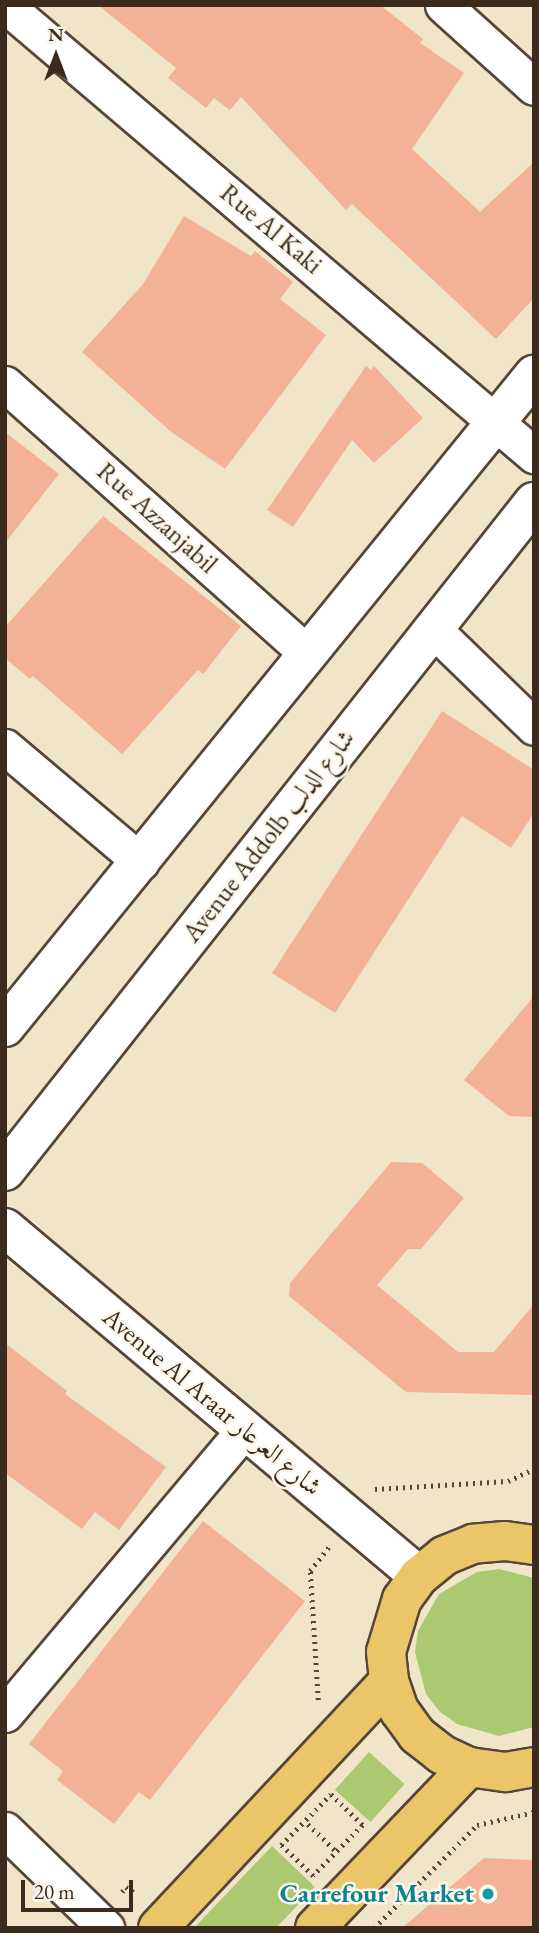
<!DOCTYPE html>
<meta charset="utf-8">
<style>
body{margin:0}
#map{position:relative;width:539px;height:1933px;overflow:hidden;background:#f1e5c9;font-family:"EB Garamond",Amiri,serif}
div>[style]{position:absolute}
.green>*{inset:0;background:#aac971;transform-origin:0 0}
.building>*{inset:0;background:#f3b195}
.path>*{height:4.5px;margin-top:-2.25px;transform-origin:0;background:repeating-linear-gradient(90deg,#564638 0 2px,transparent 0 7px)}
.roads{filter:drop-shadow(2px 0 #564638) drop-shadow(-2px 0 #564638) drop-shadow(0 2px #564638) drop-shadow(0 -2px #564638)}
.minor>*{height:35px;margin:-17.5px;padding:0 17.5px;transform-origin:17.5px;border-radius:17.5px;background:#fff}
.tertiary>*{height:38px;margin:-19px;padding:0 19px;transform-origin:19px;border-radius:19px;background:#fff}
.primary>*{height:38px;margin:-19px;padding:0 19px;transform-origin:19px;border-radius:19px;background:#ebc669}
.dots>*{width:19px;height:19px;translate:-50% -50%;box-sizing:border-box;border:4px solid #fbf7ec;border-radius:50%}
span{translate:-50% -50%;white-space:nowrap;text-align:center;line-height:1.15;-webkit-text-stroke:5px #fbf7ec;paint-order:stroke}
.street-label{font-size:26px;color:#3b2a1e}
.culture-label{font-size:26px;color:#0d838f;font-weight:700}
.right{translate:-100% -50%;text-align:right}
.frame{position:absolute;inset:0;border:7px solid #3b2a1e;pointer-events:none}
.north{position:absolute;left:21px;top:21px;width:70px;height:70px;-webkit-text-stroke:5px #fbf7ec;paint-order:stroke;rotate:0deg;font-size:19px;font-weight:700;line-height:28px;text-align:center;color:#3b2a1e}
.north::after{content:'';display:block;margin:auto;width:24px;height:32px;background:#3b2a1e;clip-path:polygon(50% 0,100% 100%,50% 72%,0 100%)}
.scale{position:absolute;left:21px;top:1880px;width:112px;height:32px;box-sizing:border-box;border:4px solid #3b2a1e;border-top:0;padding-left:9px;font-size:21px;line-height:24px;white-space:nowrap;color:#3b2a1e;-webkit-text-stroke:5px #fbf7ec;paint-order:stroke}
</style>
<div id="map">
<div class="green">
<i style="clip-path:polygon(499px 1569px,534px 1578px,534px 1727px,499px 1736px,457px 1724px,439px 1711px,426px 1694px,415px 1652px,418px 1631px,439px 1594px,477px 1572px)"></i>
<i style="left:369px;top:1752px;width:48px;height:51px;rotate:42deg"></i>
<i style="clip-path:polygon(272px 1846px,315px 1887px,276px 1928px,194px 1928px)"></i>
</div>
<div class="building">
<i style="clip-path:polygon(98px 5px,380px 5px,423px 39px,420px 43px,464px 73px,412px 149px,480px 212px,534px 162px,534px 298px,496px 339px,352px 204px,346px 210px,241px 97px,230px 110px,214px 98px,206px 108px,168px 78px,176px 68px)"></i>
<i style="clip-path:polygon(184px 216px,251px 256px,255px 251px,293px 282px,280px 299px,326px 335px,225px 469px,170px 431px,82px 352px,143px 284px)"></i>
<i style="clip-path:polygon(366px 366px,371px 370px,374px 366px,423px 418px,374px 463px,352px 440px,293px 527px,267px 510px)"></i>
<i style="clip-path:polygon(5px 432px,59px 474px,5px 543px)"></i>
<i style="clip-path:polygon(103px 516px,241px 626px,203px 674px,198px 670px,122px 754px,33px 676px,30px 679px,5px 658px,5px 627px)"></i>
<i style="clip-path:polygon(442px 711px,534px 770px,534px 813px,511px 848px,462px 816px,335px 1013px,272px 973px)"></i>
<i style="clip-path:polygon(534px 996px,534px 1117px,509px 1116px,464px 1080px)"></i>
<i style="clip-path:polygon(391px 1162px,422px 1163px,464px 1198px,421px 1249px,408px 1249px,377px 1285px,458px 1352px,494px 1352px,534px 1304px,534px 1395px,406px 1392px,289px 1296px,290px 1283px)"></i>
<i style="clip-path:polygon(5px 1343px,67px 1391px,65px 1394px,166px 1467px,119px 1530px,95px 1512px,82px 1529px,5px 1473px)"></i>
<i style="clip-path:polygon(203px 1521px,305px 1601px,150px 1800px,139px 1792px,114px 1824px,57px 1780px,63px 1771px,29px 1744px)"></i>
<i style="clip-path:polygon(484px 1858px,534px 1860px,534px 1928px,402px 1928px)"></i>
</div>
<div class="path">
<i style="left:375px;top:1489px;width:133px;rotate:-3.4deg"></i>
<i style="left:508px;top:1481px;width:29px;rotate:-25deg"></i>
<i style="left:318px;top:1700px;width:129px;rotate:-93.5deg"></i>
<i style="left:310px;top:1571px;width:31px;rotate:-52deg"></i>
<i style="left:331px;top:1794px;width:45px;rotate:44.1deg"></i>
<i style="left:363px;top:1825px;width:71px;rotate:134.4deg"></i>
<i style="left:313px;top:1876px;width:45px;rotate:-135.9deg"></i>
<i style="left:281px;top:1845px;width:71px;rotate:-45.6deg"></i>
<i style="left:308px;top:1824px;width:40px;rotate:44deg"></i>
<i style="left:122px;top:1892px;width:6px;rotate:-51deg"></i>
<i style="left:126px;top:1887px;width:11px;rotate:34deg"></i>
<i style="left:374px;top:1928px;width:146px;rotate:-45deg"></i>
<i style="left:477px;top:1825px;width:58px;rotate:-12.8deg"></i>
</div>
<div class="roads">
<div class="minor">
<i style="left:5px;top:5px;width:695px;rotate:40.39deg"></i>
<i style="left:443px;top:5px;width:122px;rotate:42deg"></i>
<i style="left:5px;top:384px;width:406px;rotate:41.7deg"></i>
<i style="left:432px;top:628px;width:142px;rotate:44.1deg"></i>
<i style="left:5px;top:747px;width:178px;rotate:40.2deg"></i>
<i style="left:5px;top:1714px;width:371px;rotate:-49.9deg"></i>
<i style="left:5px;top:1830px;width:141px;rotate:44.1deg"></i>
</div>
<div class="tertiary">
<i style="left:5px;top:1027px;width:840px;rotate:-50.95deg"></i>
<i style="left:5px;top:1171px;width:853px;rotate:-51.67deg"></i>
<i style="left:5px;top:1228px;width:541px;rotate:40.05deg"></i>
</div>
<div class="primary">
<i style="left:534px;top:1545px;width:29px;rotate:-172deg"></i>
<i style="left:505px;top:1541px;width:32px;rotate:175deg"></i>
<i style="left:473px;top:1544px;width:31px;rotate:158deg"></i>
<i style="left:444px;top:1556px;width:32px;rotate:141deg"></i>
<i style="left:419px;top:1576px;width:29px;rotate:126deg"></i>
<i style="left:402px;top:1599px;width:55px;rotate:106.8deg"></i>
<i style="left:386px;top:1652px;width:29px;rotate:84deg"></i>
<i style="left:389px;top:1681px;width:31px;rotate:71deg"></i>
<i style="left:399px;top:1710px;width:31px;rotate:54deg"></i>
<i style="left:417px;top:1735px;width:31px;rotate:38deg"></i>
<i style="left:441px;top:1754px;width:31px;rotate:25deg"></i>
<i style="left:469px;top:1767px;width:37px;rotate:8deg"></i>
<i style="left:506px;top:1772px;width:28px;rotate:-10deg"></i>
<i style="left:158px;top:1928px;width:338px;rotate:-46.9deg"></i>
<i style="left:315px;top:1928px;width:223px;rotate:-46.3deg"></i>
</div>
</div>
<div class="dots">
<i style="left:488px;top:1894px;background:#0f9aa8"></i>
</div>
<div class="street-label">
<span style="left:271px;top:229px;rotate:40deg">Rue Al Kaki</span>
<span style="left:157px;top:518px;rotate:42deg">Rue Azzanjabil</span>
<span style="left:269px;top:836px;rotate:-52deg">Avenue Addolb شارع الدلب</span>
<span style="left:212px;top:1402px;rotate:40deg">Avenue Al Araar شارع العرعار</span>
</div>
<div class="culture-label">
<span class="right" style="left:474px;top:1894px">Carrefour Market</span>
</div>
<div class="frame"></div>
<div class="north">N</div>
<div class="scale">20 m</div>
</div>
